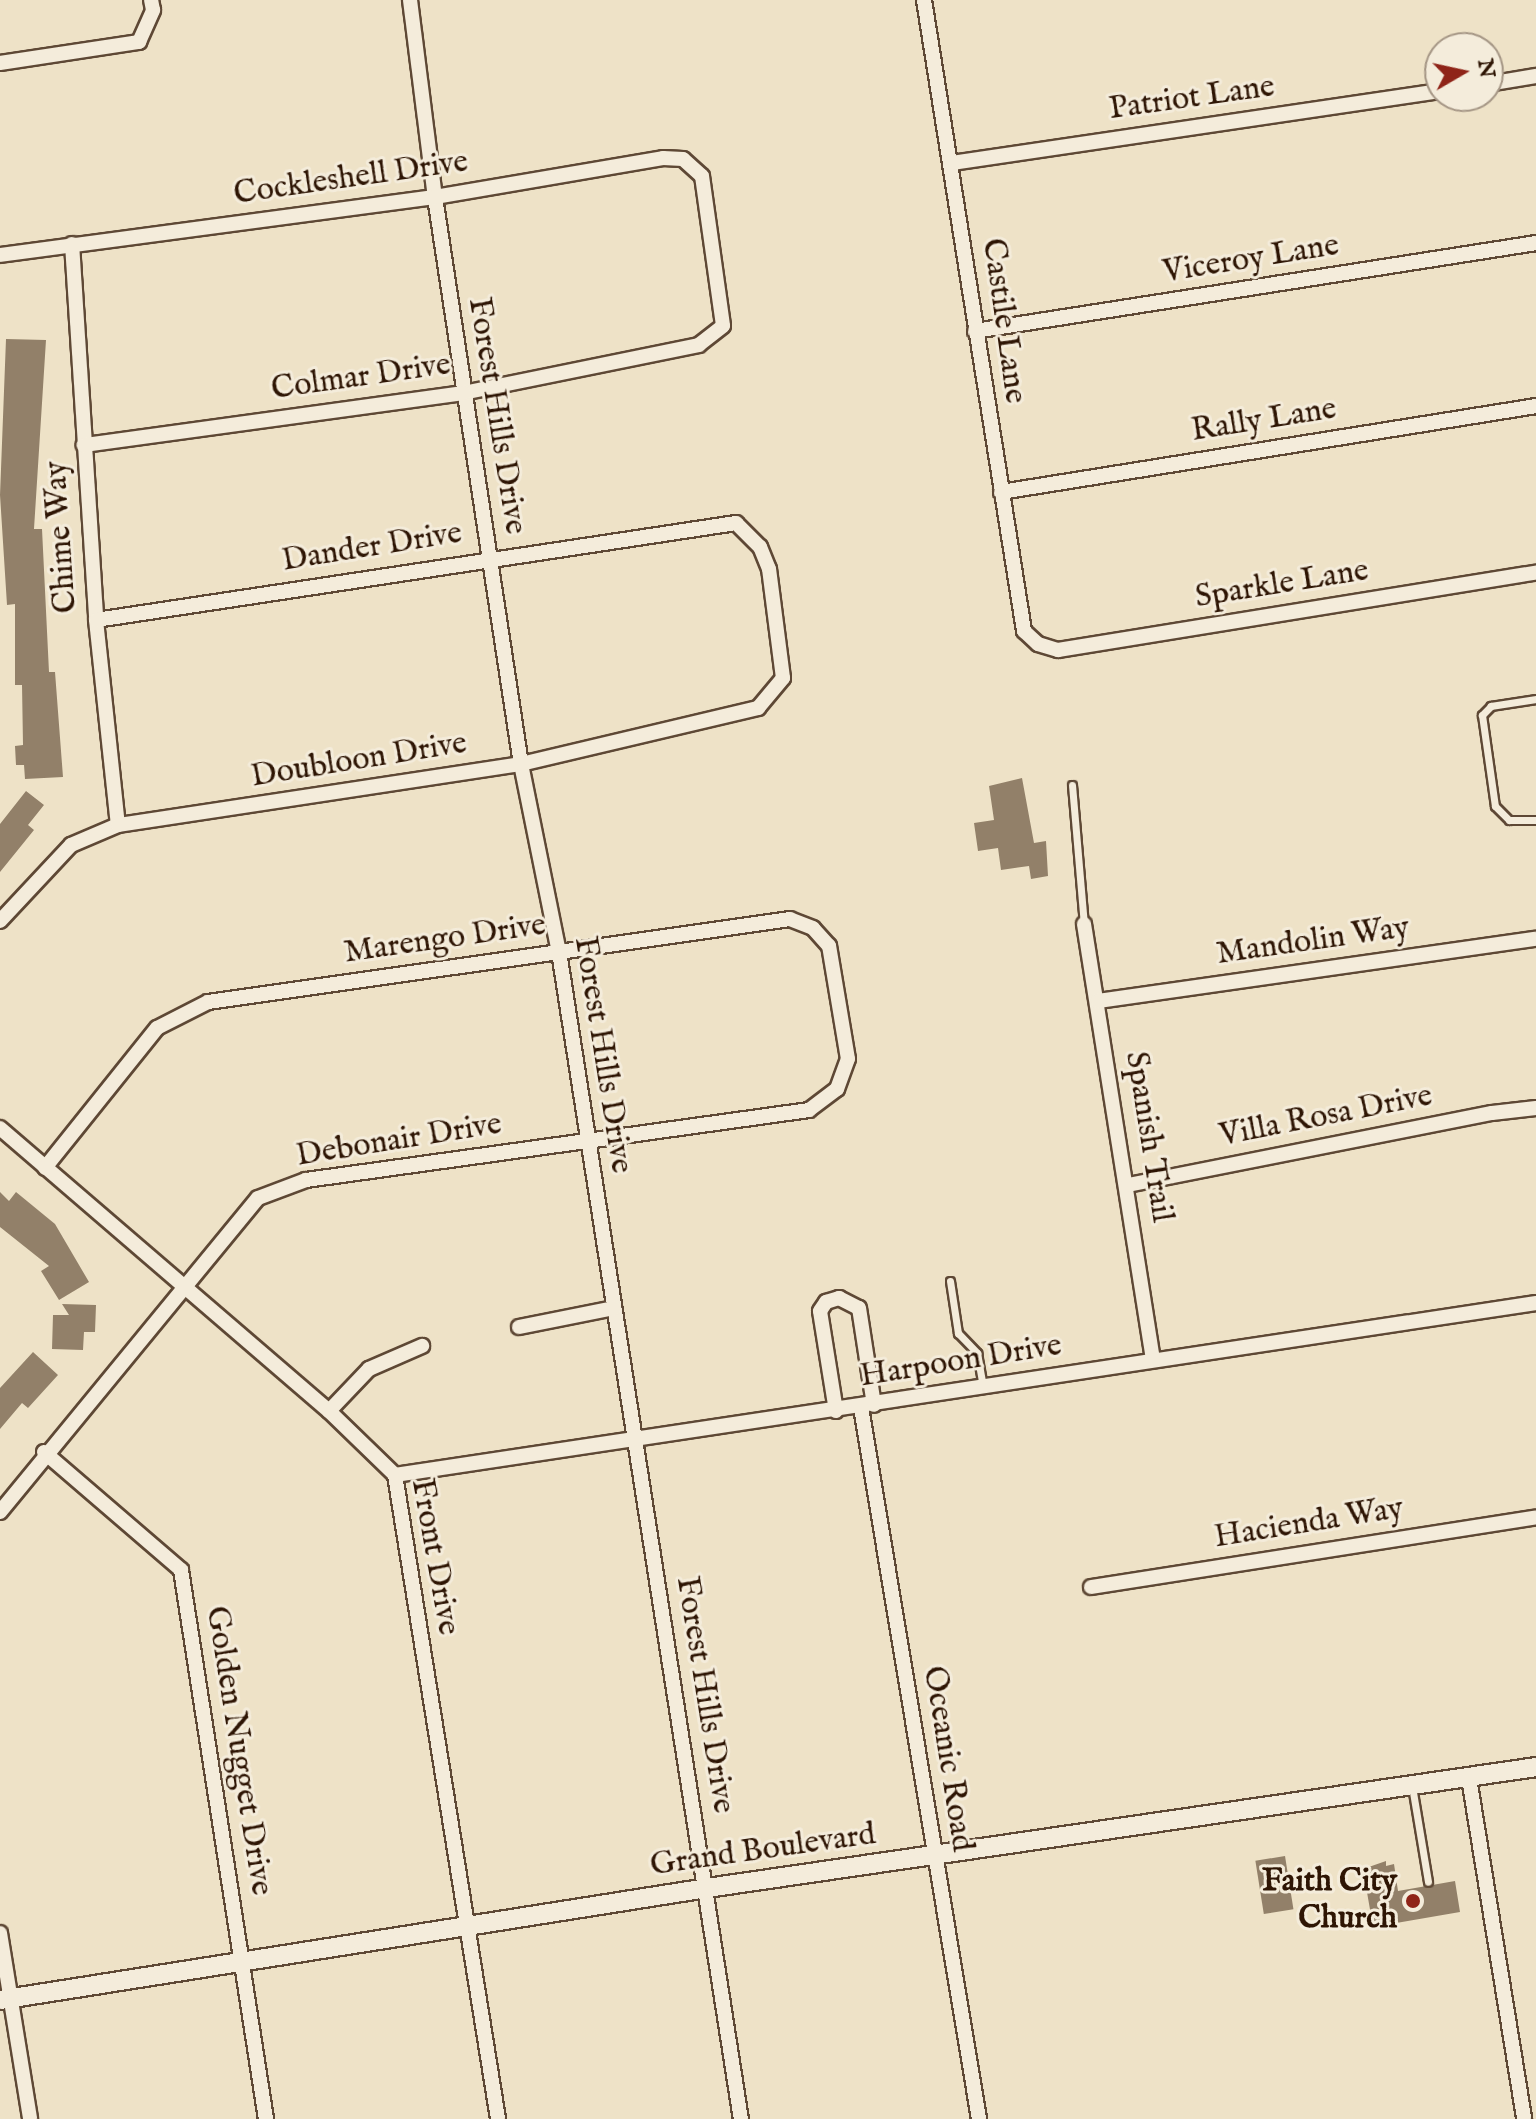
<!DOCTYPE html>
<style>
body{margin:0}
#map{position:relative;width:1536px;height:2119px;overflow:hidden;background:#eee2c7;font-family:"IM FELL English",serif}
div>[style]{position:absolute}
.building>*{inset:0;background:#928069;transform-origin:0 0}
.roads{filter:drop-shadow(2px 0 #5e4835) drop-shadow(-2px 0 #5e4835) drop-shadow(0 2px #5e4835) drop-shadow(0 -2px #5e4835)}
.service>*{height:7px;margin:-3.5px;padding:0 3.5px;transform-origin:3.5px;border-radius:3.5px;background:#f4ecdb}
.minor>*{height:14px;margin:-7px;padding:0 7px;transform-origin:7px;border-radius:7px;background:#f4ecdb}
.tertiary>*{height:18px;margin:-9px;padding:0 9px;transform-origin:9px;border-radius:9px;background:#f4ecdb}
.dots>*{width:22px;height:22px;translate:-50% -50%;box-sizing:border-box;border:4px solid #f4ecdb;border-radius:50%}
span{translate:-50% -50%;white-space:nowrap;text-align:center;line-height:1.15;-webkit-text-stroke:6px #f4ecdb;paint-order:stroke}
.street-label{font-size:32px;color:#2e1504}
.poi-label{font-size:32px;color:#2e1504;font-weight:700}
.right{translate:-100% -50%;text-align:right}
.north{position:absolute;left:1424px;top:32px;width:80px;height:80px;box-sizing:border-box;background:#f4ecdb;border:2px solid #a59685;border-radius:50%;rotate:81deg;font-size:22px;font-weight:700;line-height:32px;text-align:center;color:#2e1504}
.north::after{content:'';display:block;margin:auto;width:28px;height:36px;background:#8f2418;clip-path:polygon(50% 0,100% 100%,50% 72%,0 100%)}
</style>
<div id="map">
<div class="building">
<i style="clip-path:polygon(6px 339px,46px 340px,34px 529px,42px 529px,49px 672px,55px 672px,63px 777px,25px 779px,24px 765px,16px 765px,15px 746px,23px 745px,22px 685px,15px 685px,15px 604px,7px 605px,0 495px)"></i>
<i style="clip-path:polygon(1022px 778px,1034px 843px,1046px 841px,1048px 876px,1031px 879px,1029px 866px,1001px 870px,998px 848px,978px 851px,974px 823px,994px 820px,989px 786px)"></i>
<i style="clip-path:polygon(26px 791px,44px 805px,28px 825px,34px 830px,0 872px,0 824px)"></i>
<i style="clip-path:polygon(0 1192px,9px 1201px,16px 1192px,55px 1224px,89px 1282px,59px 1300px,41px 1271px,49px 1266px,0 1227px)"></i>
<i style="clip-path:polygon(62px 1304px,96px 1305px,95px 1332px,84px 1332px,83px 1350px,52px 1349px,53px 1315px,69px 1315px)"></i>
<i style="clip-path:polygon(33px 1352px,58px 1375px,28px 1408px,22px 1403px,0 1429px,0 1388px)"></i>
<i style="left:1285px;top:1856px;width:54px;height:30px;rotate:81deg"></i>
<i style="clip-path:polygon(1386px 1861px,1386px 1866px,1394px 1864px,1398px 1891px,1455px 1881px,1460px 1912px,1373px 1927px,1363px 1869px)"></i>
</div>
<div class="roads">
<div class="service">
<i style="left:1536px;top:699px;width:46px;rotate:171.2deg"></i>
<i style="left:1491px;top:706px;width:13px;rotate:135deg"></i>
<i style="left:1482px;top:715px;width:92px;rotate:81.9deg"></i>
<i style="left:1495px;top:806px;width:20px;rotate:45deg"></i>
<i style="left:1509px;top:820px;width:27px"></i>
<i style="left:1072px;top:785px;width:140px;rotate:85.1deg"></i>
<i style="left:950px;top:1281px;width:53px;rotate:81.3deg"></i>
<i style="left:958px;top:1333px;width:28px;rotate:46deg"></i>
<i style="left:977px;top:1353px;width:35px;rotate:80deg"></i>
<i style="left:1412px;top:1786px;width:97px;rotate:80.5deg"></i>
</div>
<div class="minor">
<i style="left:410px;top:0;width:199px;rotate:82.8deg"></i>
<i style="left:435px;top:197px;width:573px;rotate:81.38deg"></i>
<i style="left:521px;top:764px;width:192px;rotate:78.6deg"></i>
<i style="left:559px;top:952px;width:1181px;rotate:81.14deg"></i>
<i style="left:924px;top:0;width:639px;rotate:80.99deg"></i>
<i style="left:1024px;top:631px;width:19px;rotate:43deg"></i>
<i style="left:1038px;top:644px;width:21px;rotate:17deg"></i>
<i style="left:1058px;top:650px;width:484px;rotate:-9.2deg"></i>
<i style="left:0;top:63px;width:141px;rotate:-8.6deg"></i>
<i style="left:139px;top:42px;width:35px;rotate:-66deg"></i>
<i style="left:153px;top:10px;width:10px;rotate:-101deg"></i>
<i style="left:1488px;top:84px;width:49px;rotate:-9.5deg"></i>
<i style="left:952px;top:163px;width:493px;rotate:-8.4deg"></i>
<i style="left:72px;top:244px;width:377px;rotate:86.3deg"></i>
<i style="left:96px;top:620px;width:206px;rotate:83.9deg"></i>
<i style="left:0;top:255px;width:439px;rotate:-7.6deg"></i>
<i style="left:435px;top:197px;width:231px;rotate:-9.7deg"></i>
<i style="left:663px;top:158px;width:20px;rotate:3deg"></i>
<i style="left:683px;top:159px;width:25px;rotate:42deg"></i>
<i style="left:702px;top:176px;width:151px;rotate:82deg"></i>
<i style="left:723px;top:326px;width:31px;rotate:142deg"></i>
<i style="left:699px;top:345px;width:240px;rotate:168.5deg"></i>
<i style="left:464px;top:393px;width:384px;rotate:172.2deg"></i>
<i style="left:975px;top:331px;width:568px;rotate:-8.91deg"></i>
<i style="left:1001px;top:492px;width:542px;rotate:-9.13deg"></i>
<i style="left:0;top:921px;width:104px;rotate:-46.9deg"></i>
<i style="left:71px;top:845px;width:51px;rotate:-23.1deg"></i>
<i style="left:118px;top:825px;width:408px;rotate:-8.6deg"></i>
<i style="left:521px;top:764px;width:244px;rotate:-13.3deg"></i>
<i style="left:758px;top:708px;width:39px;rotate:-50deg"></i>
<i style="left:783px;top:678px;width:110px;rotate:-97.3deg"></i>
<i style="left:769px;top:569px;width:24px;rotate:-112deg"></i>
<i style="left:760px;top:547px;width:34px;rotate:-135deg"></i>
<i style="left:736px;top:523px;width:647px;rotate:171.38deg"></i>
<i style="left:1084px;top:924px;width:441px;rotate:81deg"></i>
<i style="left:1098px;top:1001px;width:442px;rotate:-8.1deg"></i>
<i style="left:0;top:1128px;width:434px;rotate:40.7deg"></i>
<i style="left:329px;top:1411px;width:92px;rotate:44.1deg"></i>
<i style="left:395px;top:1475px;width:652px;rotate:80.91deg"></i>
<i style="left:1128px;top:1185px;width:371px;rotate:-11.2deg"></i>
<i style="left:1492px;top:1113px;width:44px;rotate:-6.5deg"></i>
<i style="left:519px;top:1327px;width:97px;rotate:-11.3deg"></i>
<i style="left:861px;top:1407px;width:722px;rotate:80.59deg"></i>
<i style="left:329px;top:1411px;width:58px;rotate:-46.4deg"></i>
<i style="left:369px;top:1369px;width:58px;rotate:-23.5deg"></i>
<i style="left:836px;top:1411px;width:101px;rotate:-99.1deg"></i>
<i style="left:820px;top:1311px;width:11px;rotate:-56deg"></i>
<i style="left:826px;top:1302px;width:14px;rotate:-17deg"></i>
<i style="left:839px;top:1298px;width:22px;rotate:27deg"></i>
<i style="left:859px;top:1308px;width:98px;rotate:81.2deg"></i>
<i style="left:44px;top:1452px;width:181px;rotate:40.7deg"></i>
<i style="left:181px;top:1570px;width:556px;rotate:81.2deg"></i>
<i style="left:395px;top:1475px;width:1154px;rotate:-8.57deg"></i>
<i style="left:0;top:1512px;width:406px;rotate:-50.6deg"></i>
<i style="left:258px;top:1198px;width:51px;rotate:-20.6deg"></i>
<i style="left:306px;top:1180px;width:508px;rotate:-7.92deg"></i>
<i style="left:809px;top:1110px;width:35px;rotate:-37deg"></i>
<i style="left:837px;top:1089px;width:32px;rotate:-70deg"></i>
<i style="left:848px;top:1059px;width:115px;rotate:-99.5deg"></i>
<i style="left:829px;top:946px;width:24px;rotate:-132deg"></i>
<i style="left:813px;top:928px;width:25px;rotate:-159deg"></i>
<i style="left:790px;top:919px;width:588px;rotate:171.88deg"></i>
<i style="left:208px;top:1002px;width:57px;rotate:153deg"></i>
<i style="left:157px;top:1028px;width:179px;rotate:128.7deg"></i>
<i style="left:1091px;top:1587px;width:450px;rotate:-8.9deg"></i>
<i style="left:1469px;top:1778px;width:345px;rotate:80.8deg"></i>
<i style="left:0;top:1933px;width:188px;rotate:80.8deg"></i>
</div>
<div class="tertiary">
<i style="left:0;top:2000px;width:716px;rotate:-9deg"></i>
<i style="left:707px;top:1888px;width:838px;rotate:-8.3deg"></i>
</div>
</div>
<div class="dots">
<i style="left:1413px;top:1901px;background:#8f2418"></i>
</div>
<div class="street-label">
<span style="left:1192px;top:99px;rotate:-8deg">Patriot Lane</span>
<span style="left:351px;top:179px;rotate:-8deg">Cockleshell Drive</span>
<span style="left:1251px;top:260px;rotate:-9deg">Viceroy Lane</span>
<span style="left:1003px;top:321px;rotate:82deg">Castile Lane</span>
<span style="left:361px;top:378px;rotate:-8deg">Colmar Drive</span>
<span style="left:496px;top:416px;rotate:81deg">Forest Hills Drive</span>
<span style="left:1264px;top:421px;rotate:-9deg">Rally Lane</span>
<span style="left:62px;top:537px;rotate:-94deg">Chime Way</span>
<span style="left:372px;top:548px;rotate:-9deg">Dander Drive</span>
<span style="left:1282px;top:585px;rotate:-9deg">Sparkle Lane</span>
<span style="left:359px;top:761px;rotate:-9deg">Doubloon Drive</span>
<span style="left:445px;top:940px;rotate:-8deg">Marengo Drive</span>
<span style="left:1313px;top:942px;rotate:-8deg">Mandolin Way</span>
<span style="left:602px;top:1055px;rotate:81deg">Forest Hills Drive</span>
<span style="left:1326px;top:1117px;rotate:-11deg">Villa Rosa Drive</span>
<span style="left:1148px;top:1137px;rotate:81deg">Spanish Trail</span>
<span style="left:399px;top:1141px;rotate:-9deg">Debonair Drive</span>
<span style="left:961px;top:1362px;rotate:-9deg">Harpoon Drive</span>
<span style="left:1309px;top:1524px;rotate:-9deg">Hacienda Way</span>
<span style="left:434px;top:1557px;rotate:80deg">Front Drive</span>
<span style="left:704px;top:1695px;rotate:81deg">Forest Hills Drive</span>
<span style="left:238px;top:1751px;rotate:81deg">Golden Nugget Drive</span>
<span style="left:947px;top:1759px;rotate:81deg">Oceanic Road</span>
<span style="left:763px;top:1851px;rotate:-8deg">Grand Boulevard</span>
</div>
<div class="poi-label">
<span class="right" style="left:1397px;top:1901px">Faith City<br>Church</span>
</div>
<div class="north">N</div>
</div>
